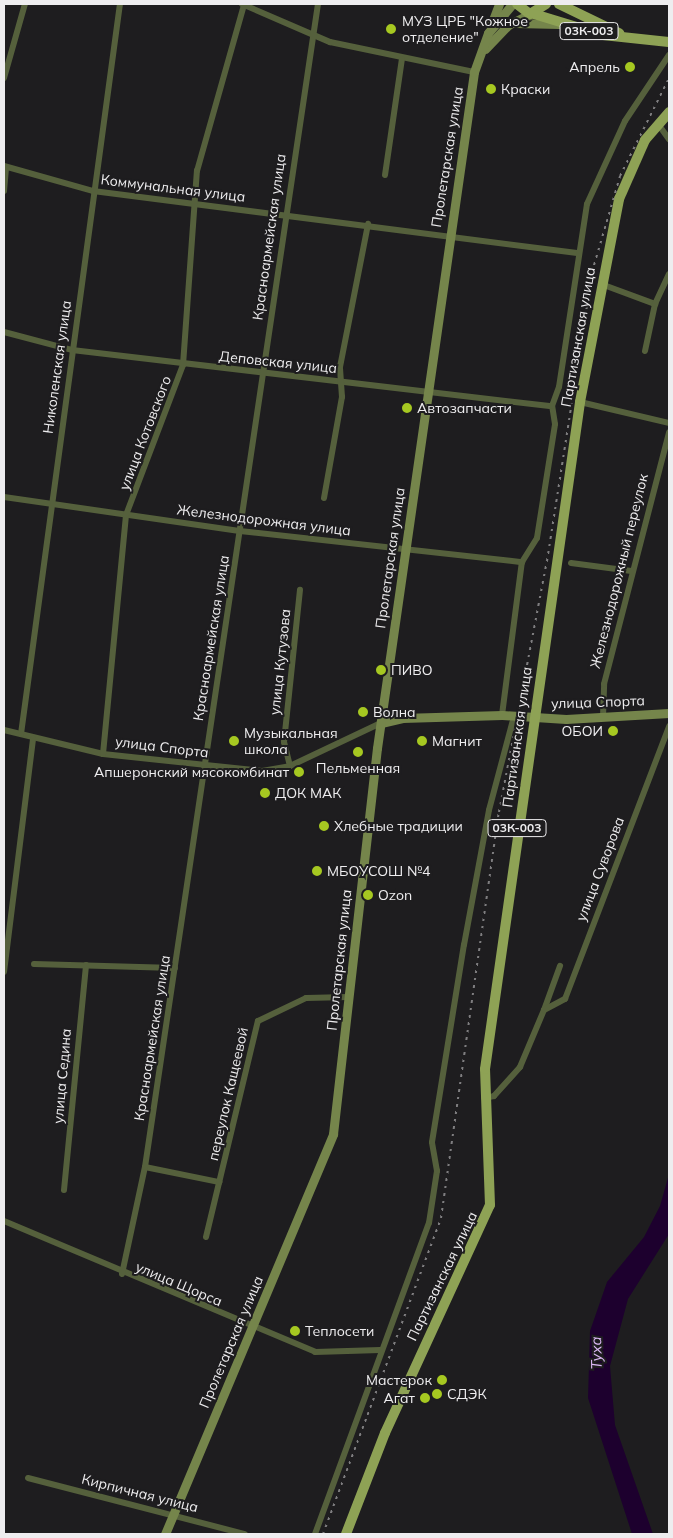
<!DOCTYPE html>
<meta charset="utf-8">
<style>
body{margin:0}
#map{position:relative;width:673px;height:1538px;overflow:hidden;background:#1e1d1f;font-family:Mulish,sans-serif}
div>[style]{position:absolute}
.water>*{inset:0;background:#1d002e}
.street>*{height:6px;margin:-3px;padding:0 3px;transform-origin:3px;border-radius:3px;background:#55603c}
.secondary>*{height:9px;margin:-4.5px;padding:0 4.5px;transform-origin:4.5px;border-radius:4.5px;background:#75854b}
.primary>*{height:10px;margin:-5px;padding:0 5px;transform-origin:5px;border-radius:5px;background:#8ea255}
.rail>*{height:2px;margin-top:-1px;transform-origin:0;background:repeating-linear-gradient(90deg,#7f7e80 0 2.5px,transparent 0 7.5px)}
.dots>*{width:14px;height:14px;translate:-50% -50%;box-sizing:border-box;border:2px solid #1e1d1f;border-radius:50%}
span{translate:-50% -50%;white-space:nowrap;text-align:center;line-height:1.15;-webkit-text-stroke:4px #1e1d1f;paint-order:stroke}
.shield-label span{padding:1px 4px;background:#1e1d1f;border:1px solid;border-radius:4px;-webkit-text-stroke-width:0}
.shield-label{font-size:12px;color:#eeedef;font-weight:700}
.poi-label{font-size:14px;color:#eeedef}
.left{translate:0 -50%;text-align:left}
.right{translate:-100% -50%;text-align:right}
.street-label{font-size:14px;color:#eeedef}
.water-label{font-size:15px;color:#dcb8f5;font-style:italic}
.frame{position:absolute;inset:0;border:5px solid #eeedef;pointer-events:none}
</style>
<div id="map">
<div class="water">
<i style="clip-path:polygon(669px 1174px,669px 1234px,628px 1299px,610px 1366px,615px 1425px,653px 1534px,632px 1534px,588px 1398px,590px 1331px,607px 1282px,644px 1237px,660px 1206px)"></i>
</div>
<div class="street">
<i style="left:242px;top:4px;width:96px;rotate:23.4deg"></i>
<i style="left:330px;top:42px;width:147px;rotate:11.8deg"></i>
<i style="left:4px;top:78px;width:77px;rotate:-74.2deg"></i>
<i style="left:658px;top:124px;width:19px;rotate:54deg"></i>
<i style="left:4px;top:166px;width:92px;rotate:15.7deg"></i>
<i style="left:93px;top:191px;width:490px;rotate:7.3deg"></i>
<i style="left:385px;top:175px;width:117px;rotate:-81.7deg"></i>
<i style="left:4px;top:191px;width:24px;rotate:-85deg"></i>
<i style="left:601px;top:284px;width:58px;rotate:20.3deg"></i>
<i style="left:4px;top:332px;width:70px;rotate:14.8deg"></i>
<i style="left:72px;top:350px;width:483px;rotate:6.7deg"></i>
<i style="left:645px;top:351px;width:48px;rotate:-78deg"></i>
<i style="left:655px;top:304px;width:33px;rotate:-65deg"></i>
<i style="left:580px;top:402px;width:91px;rotate:13.3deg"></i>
<i style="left:4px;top:497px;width:238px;rotate:8.2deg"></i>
<i style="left:240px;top:531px;width:284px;rotate:6.3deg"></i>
<i style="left:324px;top:498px;width:103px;rotate:-79.9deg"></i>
<i style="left:342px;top:397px;width:30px;rotate:-94deg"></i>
<i style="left:340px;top:367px;width:146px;rotate:-78.9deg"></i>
<i style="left:571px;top:563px;width:61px;rotate:7.6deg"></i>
<i style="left:502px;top:715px;width:154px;rotate:-82.6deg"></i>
<i style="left:522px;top:562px;width:28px;rotate:-58deg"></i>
<i style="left:537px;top:538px;width:115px;rotate:-81deg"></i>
<i style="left:555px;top:424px;width:18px;rotate:-99deg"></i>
<i style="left:552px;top:406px;width:20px;rotate:-70deg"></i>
<i style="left:559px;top:387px;width:185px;rotate:-81.3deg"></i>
<i style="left:587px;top:204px;width:91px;rotate:-65.4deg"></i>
<i style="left:625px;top:121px;width:79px;rotate:-56.3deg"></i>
<i style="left:603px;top:717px;width:33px;rotate:-88deg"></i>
<i style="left:604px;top:684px;width:260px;rotate:-75.5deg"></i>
<i style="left:4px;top:730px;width:102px;rotate:13.6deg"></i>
<i style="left:103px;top:754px;width:160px;rotate:6.1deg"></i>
<i style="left:262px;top:771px;width:28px;rotate:-10deg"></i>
<i style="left:290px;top:766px;width:101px;rotate:-25.3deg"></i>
<i style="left:21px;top:734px;width:737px;rotate:-82.28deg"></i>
<i style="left:103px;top:754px;width:240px;rotate:-84.5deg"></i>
<i style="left:126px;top:515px;width:160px;rotate:-69.2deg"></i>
<i style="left:183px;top:365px;width:195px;rotate:-85.9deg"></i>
<i style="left:197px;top:171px;width:173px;rotate:-74.2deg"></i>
<i style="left:290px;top:766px;width:25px;rotate:-104deg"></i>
<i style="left:284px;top:742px;width:153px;rotate:-84deg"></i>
<i style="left:34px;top:964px;width:141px;rotate:1.6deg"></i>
<i style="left:4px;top:972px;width:235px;rotate:-82.9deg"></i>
<i style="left:544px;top:1010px;width:47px;rotate:-70deg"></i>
<i style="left:484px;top:1098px;width:10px;rotate:-11deg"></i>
<i style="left:494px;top:1096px;width:39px;rotate:-48deg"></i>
<i style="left:520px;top:1067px;width:62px;rotate:-67.2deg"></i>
<i style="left:544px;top:1010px;width:24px;rotate:-28deg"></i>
<i style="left:565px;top:999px;width:292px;rotate:-69.1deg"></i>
<i style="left:145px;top:1167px;width:76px;rotate:11.5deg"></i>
<i style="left:64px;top:1190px;width:226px;rotate:-84.4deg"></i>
<i style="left:4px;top:1221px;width:337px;rotate:22.8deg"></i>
<i style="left:315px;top:1352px;width:65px;rotate:-1.8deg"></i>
<i style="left:206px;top:1237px;width:222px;rotate:-76.5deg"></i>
<i style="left:258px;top:1021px;width:53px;rotate:-25.6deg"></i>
<i style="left:306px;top:998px;width:42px;rotate:-1.4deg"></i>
<i style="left:122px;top:1274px;width:109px;rotate:-77.9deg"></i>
<i style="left:145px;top:1167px;width:1176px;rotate:-81.54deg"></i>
<i style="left:28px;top:1478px;width:224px;rotate:14.5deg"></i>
<i style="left:315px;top:1534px;width:331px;rotate:-69.9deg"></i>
<i style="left:429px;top:1223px;width:53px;rotate:-81.3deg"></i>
<i style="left:437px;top:1171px;width:29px;rotate:-100deg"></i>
<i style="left:432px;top:1142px;width:200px;rotate:-80.8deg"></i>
<i style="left:464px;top:945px;width:137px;rotate:-79.5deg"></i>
<i style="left:489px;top:810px;width:97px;rotate:-75.1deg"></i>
</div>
<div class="secondary">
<i style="left:515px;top:23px;width:44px;rotate:1.3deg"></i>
<i style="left:491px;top:25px;width:22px;rotate:-69deg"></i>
<i style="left:485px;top:49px;width:33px;rotate:-46deg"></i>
<i style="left:508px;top:25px;width:25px;rotate:-27deg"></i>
<i style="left:381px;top:723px;width:22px;rotate:-13deg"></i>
<i style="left:402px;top:718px;width:100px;rotate:-1.7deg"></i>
<i style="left:502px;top:715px;width:64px;rotate:3.6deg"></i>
<i style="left:566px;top:719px;width:103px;rotate:-3.3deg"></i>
<i style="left:165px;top:1534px;width:434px;rotate:-67.2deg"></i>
<i style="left:333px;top:1134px;width:388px;rotate:-83.5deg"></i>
<i style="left:377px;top:748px;width:683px;rotate:-81.83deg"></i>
<i style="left:474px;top:72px;width:41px;rotate:-70.3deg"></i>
<i style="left:488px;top:33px;width:38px;rotate:-50deg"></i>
</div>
<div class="primary">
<i style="left:517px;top:4px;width:16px;rotate:38deg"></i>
<i style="left:530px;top:14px;width:19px;rotate:-32deg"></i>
<i style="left:559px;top:4px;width:67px;rotate:25.8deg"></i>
<i style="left:534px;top:14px;width:72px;rotate:16.9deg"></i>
<i style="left:603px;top:35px;width:66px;rotate:6.1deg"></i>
<i style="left:346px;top:1534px;width:108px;rotate:-68.9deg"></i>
<i style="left:385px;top:1433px;width:251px;rotate:-65.3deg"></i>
<i style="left:490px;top:1205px;width:136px;rotate:-92.1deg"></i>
<i style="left:485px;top:1069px;width:674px;rotate:-81.89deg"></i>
<i style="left:580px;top:402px;width:207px;rotate:-79.1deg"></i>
<i style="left:619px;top:199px;width:64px;rotate:-66.2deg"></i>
<i style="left:645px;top:140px;width:37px;rotate:-49deg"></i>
</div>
<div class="rail">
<i style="left:323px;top:1534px;width:337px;rotate:-69.5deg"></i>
<i style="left:441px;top:1218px;width:410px;rotate:-81.9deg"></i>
<i style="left:499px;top:812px;width:256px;rotate:-79.2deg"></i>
<i style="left:547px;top:561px;width:292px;rotate:-81.1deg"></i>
<i style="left:592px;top:272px;width:100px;rotate:-73.7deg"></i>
<i style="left:620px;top:176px;width:110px;rotate:-63.4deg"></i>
</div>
<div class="dots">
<i style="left:391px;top:29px;background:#a6c821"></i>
<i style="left:630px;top:67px;background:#a6c821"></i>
<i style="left:491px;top:89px;background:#a6c821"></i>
<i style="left:407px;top:408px;background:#a6c821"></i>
<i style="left:381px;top:670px;background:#a6c821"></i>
<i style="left:363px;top:712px;background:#a6c821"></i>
<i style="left:613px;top:731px;background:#a6c821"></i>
<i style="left:234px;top:741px;background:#a6c821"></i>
<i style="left:422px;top:741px;background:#a6c821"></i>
<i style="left:358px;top:752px;background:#a6c821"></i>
<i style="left:299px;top:772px;background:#a6c821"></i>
<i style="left:265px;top:793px;background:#a6c821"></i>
<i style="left:324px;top:826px;background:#a6c821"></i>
<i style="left:317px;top:871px;background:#a6c821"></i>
<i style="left:368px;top:895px;background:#a6c821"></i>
<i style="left:295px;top:1331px;background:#a6c821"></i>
<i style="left:442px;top:1380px;background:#a6c821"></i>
<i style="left:437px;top:1394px;background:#a6c821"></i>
<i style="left:425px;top:1398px;background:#a6c821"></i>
</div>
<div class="shield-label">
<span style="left:589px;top:31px">03К-003</span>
<span style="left:517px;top:828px">03К-003</span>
</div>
<div class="poi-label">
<span class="left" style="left:402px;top:29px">МУЗ ЦРБ "Кожное<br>отделение"</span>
<span class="right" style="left:620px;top:67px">Апрель</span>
<span class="left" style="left:501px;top:89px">Краски</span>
<span class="left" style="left:417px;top:408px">Автозапчасти</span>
<span class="left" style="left:391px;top:670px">ПИВО</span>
<span class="left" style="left:373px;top:712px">Волна</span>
<span class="right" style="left:603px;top:731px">ОБОИ</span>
<span class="left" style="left:244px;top:741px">Музыкальная<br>школа</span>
<span class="left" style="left:432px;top:741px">Магнит</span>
<span style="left:358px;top:768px">Пельменная</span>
<span class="right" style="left:289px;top:772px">Апшеронский мясокомбинат</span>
<span class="left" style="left:275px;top:793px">ДОК МАК</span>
<span class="left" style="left:334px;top:826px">Хлебные традиции</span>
<span class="left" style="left:327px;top:871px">МБОУСОШ №4</span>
<span class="left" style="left:378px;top:895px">Ozon</span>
<span class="left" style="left:305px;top:1331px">Теплосети</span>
<span class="right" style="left:432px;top:1380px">Мастерок</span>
<span class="left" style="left:447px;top:1394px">СДЭК</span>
<span class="right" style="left:415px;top:1398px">Агат</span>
</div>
<div class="street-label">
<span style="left:447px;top:157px;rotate:-81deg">Пролетарская улица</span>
<span style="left:173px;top:188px;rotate:7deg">Коммунальная улица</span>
<span style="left:269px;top:237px;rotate:-82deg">Красноармейская улица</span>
<span style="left:578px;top:337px;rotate:-80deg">Партизанская улица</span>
<span style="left:278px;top:362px;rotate:6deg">Деповская улица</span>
<span style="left:57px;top:367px;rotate:-82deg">Николенская улица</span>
<span style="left:145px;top:433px;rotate:-69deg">улица Котовского</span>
<span style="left:264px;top:520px;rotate:7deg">Железнодорожная улица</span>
<span style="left:390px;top:558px;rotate:-82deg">Пролетарская улица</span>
<span style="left:619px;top:571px;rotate:-76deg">Железнодорожный переулок</span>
<span style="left:211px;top:638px;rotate:-81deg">Красноармейская улица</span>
<span style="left:280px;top:662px;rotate:-84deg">улица Кутузова</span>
<span style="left:598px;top:702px;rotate:-2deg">улица Спорта</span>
<span style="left:517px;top:737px;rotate:-82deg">Партизанская улица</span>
<span style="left:162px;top:747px;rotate:7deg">улица Спорта</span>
<span style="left:600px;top:869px;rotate:-69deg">улица Суворова</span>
<span style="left:339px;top:960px;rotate:-84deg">Пролетарская улица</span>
<span style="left:152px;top:1038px;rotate:-81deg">Красноармейская улица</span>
<span style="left:62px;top:1076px;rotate:-85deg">улица Седина</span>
<span style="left:228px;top:1094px;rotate:-77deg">переулок Кащеевой</span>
<span style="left:442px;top:1276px;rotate:-64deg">Партизанская улица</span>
<span style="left:179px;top:1284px;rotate:23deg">улица Щорса</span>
<span style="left:231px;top:1342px;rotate:-67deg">Пролетарская улица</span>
<span style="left:140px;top:1493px;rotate:14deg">Кирпичная улица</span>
</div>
<div class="water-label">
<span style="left:596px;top:1353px;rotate:-91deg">Туха</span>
</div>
<div class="frame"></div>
</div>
